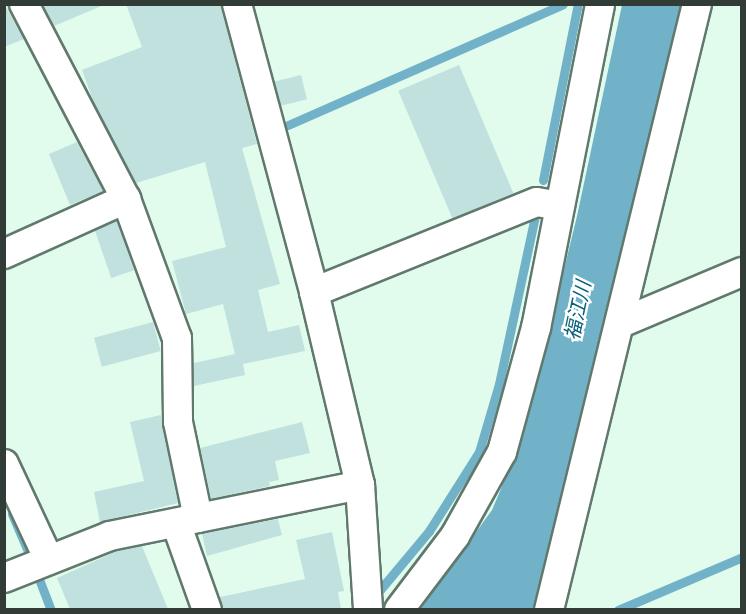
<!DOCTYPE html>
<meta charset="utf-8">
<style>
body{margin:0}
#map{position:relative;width:746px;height:614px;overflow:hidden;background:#e1fbed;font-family:Overpass,"Noto Sans JP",sans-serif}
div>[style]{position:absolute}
.water>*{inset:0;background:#71b2c9}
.stream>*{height:9px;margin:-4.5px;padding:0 4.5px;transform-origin:4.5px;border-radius:4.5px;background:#71b2c9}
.building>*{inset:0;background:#c1e1df;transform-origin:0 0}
.roads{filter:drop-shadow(2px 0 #61796d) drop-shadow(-2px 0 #61796d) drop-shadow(0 2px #61796d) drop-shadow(0 -2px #61796d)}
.street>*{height:28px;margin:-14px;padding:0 14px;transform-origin:14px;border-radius:14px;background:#fff}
span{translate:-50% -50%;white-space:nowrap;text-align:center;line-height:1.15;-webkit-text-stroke:5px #fff;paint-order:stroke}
.water-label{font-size:20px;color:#066279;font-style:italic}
.frame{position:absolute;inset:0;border:6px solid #313c36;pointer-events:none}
</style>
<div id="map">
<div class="water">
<i style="clip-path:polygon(622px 5px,682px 5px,534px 609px,420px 610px,492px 510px,523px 437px,577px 216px)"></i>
</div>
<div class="stream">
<i style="left:288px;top:125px;width:300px;rotate:-23.7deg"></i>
<i style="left:543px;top:180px;width:179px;rotate:-78.8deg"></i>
<i style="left:12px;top:514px;width:46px;rotate:66.8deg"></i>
<i style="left:39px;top:579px;width:33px;rotate:69deg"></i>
<i style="left:379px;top:591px;width:78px;rotate:-50.2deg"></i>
<i style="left:429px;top:531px;width:93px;rotate:-57.7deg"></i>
<i style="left:479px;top:452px;width:71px;rotate:-73.6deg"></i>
<i style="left:499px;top:384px;width:177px;rotate:-77.9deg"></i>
<i style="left:618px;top:610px;width:135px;rotate:-23.1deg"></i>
</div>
<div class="building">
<i style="clip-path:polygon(4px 4px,24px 39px,4px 47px)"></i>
<i style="clip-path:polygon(43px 4px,104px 4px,104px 5px,54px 26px)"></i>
<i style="clip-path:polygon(126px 4px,220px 4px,257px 144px,242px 148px,280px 284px,258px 290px,268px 332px,299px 325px,305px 351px,243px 364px,245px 375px,194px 386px,194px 363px,235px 354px,223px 304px,186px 314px,172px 261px,226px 247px,205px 162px,136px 183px,94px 103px,82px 70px,142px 47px)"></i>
<i style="left:459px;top:65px;width:139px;height:66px;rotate:67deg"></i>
<i style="left:301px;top:75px;width:25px;height:27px;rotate:76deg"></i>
<i style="clip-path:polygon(77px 142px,103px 191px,70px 205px,49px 154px)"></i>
<i style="left:117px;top:221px;width:52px;height:24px;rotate:71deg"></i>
<i style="left:153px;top:322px;width:30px;height:61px;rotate:75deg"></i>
<i style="clip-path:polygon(161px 415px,178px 503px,100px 522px,94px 492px,144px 481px,130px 422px)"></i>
<i style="clip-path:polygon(302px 422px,310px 453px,275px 461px,279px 480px,269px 482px,270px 486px,211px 499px,200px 448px)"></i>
<i style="clip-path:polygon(278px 519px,282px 535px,207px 556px,202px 534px)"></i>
<i style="clip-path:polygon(332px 532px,344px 591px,338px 592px,341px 609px,223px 609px,220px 597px,305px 579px,296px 540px)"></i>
<i style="clip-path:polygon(142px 546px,168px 609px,70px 609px,57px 578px,115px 552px)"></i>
</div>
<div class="roads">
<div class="street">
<i style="left:24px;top:4px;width:220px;rotate:62.4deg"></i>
<i style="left:126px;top:199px;width:148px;rotate:69.9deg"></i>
<i style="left:177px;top:338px;width:84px;rotate:89.3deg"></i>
<i style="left:178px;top:422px;width:98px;rotate:78.2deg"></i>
<i style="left:237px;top:4px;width:298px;rotate:75deg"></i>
<i style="left:314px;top:292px;width:198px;rotate:76.6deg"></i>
<i style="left:360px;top:485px;width:125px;rotate:86.3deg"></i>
<i style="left:4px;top:254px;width:134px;rotate:-24.3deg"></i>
<i style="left:314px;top:292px;width:240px;rotate:-22deg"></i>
<i style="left:537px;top:202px;width:22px;rotate:10deg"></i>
<i style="left:621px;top:323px;width:131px;rotate:-22.9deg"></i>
<i style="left:4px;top:464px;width:104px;rotate:64.9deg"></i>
<i style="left:176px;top:523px;width:92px;rotate:70.4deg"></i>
<i style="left:4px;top:578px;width:114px;rotate:-21.6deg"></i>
<i style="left:110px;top:536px;width:255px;rotate:-11.5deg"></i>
<i style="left:399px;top:610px;width:93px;rotate:-52.9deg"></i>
<i style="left:455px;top:536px;width:96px;rotate:-60.8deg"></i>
<i style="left:502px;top:452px;width:129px;rotate:-74.7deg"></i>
<i style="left:536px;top:328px;width:330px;rotate:-78.8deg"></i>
<i style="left:549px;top:610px;width:624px;rotate:-76.28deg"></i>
</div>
</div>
<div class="water-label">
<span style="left:580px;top:311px;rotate:-78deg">福江川</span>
</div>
<div class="frame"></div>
</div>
